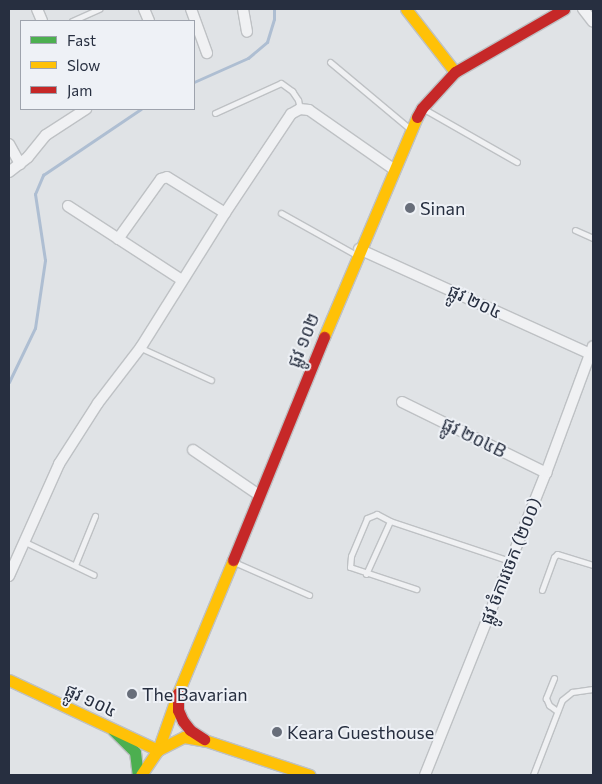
<!DOCTYPE html>
<meta charset="utf-8">
<style>
body{margin:0}
#map{position:relative;width:602px;height:784px;overflow:hidden;background:#e0e3e6;font-family:Commissioner,"Noto Sans Khmer",sans-serif}
div>[style]{position:absolute}
.stream>*{height:3px;margin:-1.5px;padding:0 1.5px;transform-origin:1.5px;border-radius:1.5px;background:#aebed2}
.roads{filter:drop-shadow(1px 0 #bec1c4) drop-shadow(-1px 0 #bec1c4) drop-shadow(0 1px #bec1c4) drop-shadow(0 -1px #bec1c4)}
.lane>*{height:5px;margin:-2.5px;padding:0 2.5px;transform-origin:2.5px;border-radius:2.5px;background:#f0f1f3}
.street>*{height:10px;margin:-5px;padding:0 5px;transform-origin:5px;border-radius:5px;background:#f0f1f3}
.fast>*{height:11px;margin:-5.5px;padding:0 5.5px;transform-origin:5.5px;border-radius:5.5px;background:#4caf50}
.slow>*{height:11px;margin:-5.5px;padding:0 5.5px;transform-origin:5.5px;border-radius:5.5px;background:#ffc107}
.jam>*{height:11px;margin:-5.5px;padding:0 5.5px;transform-origin:5.5px;border-radius:5.5px;background:#c62828}
.dots>*{width:14px;height:14px;translate:-50% -50%;box-sizing:border-box;border:2px solid #eef1f6;border-radius:50%}
span{translate:-50% -50%;white-space:nowrap;text-align:center;line-height:1.15;-webkit-text-stroke:4px #eef1f6;paint-order:stroke}
.poi-label{font-size:18px;color:#272f40}
.left{translate:0 -50%;text-align:left}
.street-label{font-size:18px;color:#272f40}
.frame{position:absolute;inset:0;border:10px solid #272f40;pointer-events:none}
.legend{position:absolute;left:20px;top:20px;width:175px;height:90px;box-sizing:border-box;background:#eef1f6;border:1px solid #9ea3ad;margin:0;padding:6px 9px;list-style:none;font-size:15px;color:#272f40}
.legend li{display:flex;align-items:center;gap:10px;height:25px}
.legend b{width:25px;border:1px solid #9ea3ad}
</style>
<div id="map">
<div class="stream">
<i style="left:194px;top:82px;width:59px;rotate:-24deg"></i>
<i style="left:248px;top:58px;width:25px;rotate:-40deg"></i>
<i style="left:267px;top:42px;width:24px;rotate:-73deg"></i>
<i style="left:274px;top:19px;width:10px;rotate:-90deg"></i>
<i style="left:9px;top:382px;width:60px;rotate:-64.3deg"></i>
<i style="left:35px;top:328px;width:69px;rotate:-81.6deg"></i>
<i style="left:45px;top:260px;width:67px;rotate:-98.6deg"></i>
<i style="left:35px;top:194px;width:21px;rotate:-67deg"></i>
<i style="left:43px;top:175px;width:118px;rotate:-34deg"></i>
</div>
<div class="roads">
<div class="lane">
<i style="left:72px;top:21px;width:30px;rotate:-24deg"></i>
<i style="left:330px;top:62px;width:104px;rotate:39.9deg"></i>
<i style="left:424px;top:109px;width:107px;rotate:29.7deg"></i>
<i style="left:215px;top:113px;width:72px;rotate:-24.4deg"></i>
<i style="left:281px;top:83px;width:14px;rotate:36deg"></i>
<i style="left:292px;top:91px;width:11px;rotate:56deg"></i>
<i style="left:298px;top:100px;width:9px;rotate:77deg"></i>
<i style="left:281px;top:213px;width:86px;rotate:29.2deg"></i>
<i style="left:575px;top:230px;width:20px;rotate:24deg"></i>
<i style="left:141px;top:348px;width:77px;rotate:24.6deg"></i>
<i style="left:390px;top:521px;width:15px;rotate:-152deg"></i>
<i style="left:377px;top:514px;width:11px;rotate:158deg"></i>
<i style="left:367px;top:518px;width:41px;rotate:112.8deg"></i>
<i style="left:351px;top:556px;width:11px;rotate:95deg"></i>
<i style="left:350px;top:567px;width:70px;rotate:18.4deg"></i>
<i style="left:25px;top:542px;width:76px;rotate:25.6deg"></i>
<i style="left:234px;top:562px;width:82px;rotate:23.7deg"></i>
<i style="left:75px;top:565px;width:53px;rotate:-67.8deg"></i>
<i style="left:366px;top:574px;width:58px;rotate:-65.6deg"></i>
<i style="left:390px;top:521px;width:126px;rotate:18.4deg"></i>
<i style="left:542px;top:590px;width:35px;rotate:-70deg"></i>
<i style="left:554px;top:557px;width:4px;rotate:-45deg"></i>
<i style="left:557px;top:554px;width:38px;rotate:17deg"></i>
<i style="left:554px;top:678px;width:22px;rotate:112deg"></i>
<i style="left:546px;top:698px;width:8px;rotate:67deg"></i>
<i style="left:549px;top:705px;width:10px;rotate:37deg"></i>
<i style="left:533px;top:775px;width:80px;rotate:-68.9deg"></i>
<i style="left:562px;top:700px;width:13px;rotate:-39deg"></i>
<i style="left:572px;top:692px;width:21px;rotate:-8deg"></i>
</div>
<div class="street">
<i style="left:37px;top:9px;width:13px;rotate:67deg"></i>
<i style="left:144px;top:9px;width:13px;rotate:67deg"></i>
<i style="left:191px;top:9px;width:47px;rotate:70deg"></i>
<i style="left:243px;top:9px;width:23px;rotate:80deg"></i>
<i style="left:583px;top:9px;width:16px;rotate:52deg"></i>
<i style="left:9px;top:144px;width:23px;rotate:61deg"></i>
<i style="left:9px;top:172px;width:24px;rotate:-38deg"></i>
<i style="left:28px;top:157px;width:28px;rotate:-51deg"></i>
<i style="left:46px;top:135px;width:48px;rotate:-33deg"></i>
<i style="left:68px;top:206px;width:136px;rotate:33deg"></i>
<i style="left:118px;top:239px;width:74px;rotate:-54.4deg"></i>
<i style="left:161px;top:179px;width:6px;rotate:-18deg"></i>
<i style="left:167px;top:177px;width:68px;rotate:31.8deg"></i>
<i style="left:359px;top:249px;width:254px;rotate:24.4deg"></i>
<i style="left:402px;top:402px;width:161px;rotate:26.2deg"></i>
<i style="left:193px;top:450px;width:80px;rotate:34.3deg"></i>
<i style="left:9px;top:576px;width:123px;rotate:-65.9deg"></i>
<i style="left:59px;top:464px;width:72px;rotate:-57.4deg"></i>
<i style="left:98px;top:403px;width:71px;rotate:-52.5deg"></i>
<i style="left:141px;top:347px;width:158px;rotate:-57.9deg"></i>
<i style="left:225px;top:213px;width:119px;rotate:-56.3deg"></i>
<i style="left:291px;top:114px;width:10px;rotate:-29deg"></i>
<i style="left:300px;top:109px;width:9px;rotate:6deg"></i>
<i style="left:309px;top:110px;width:101px;rotate:34.9deg"></i>
<i style="left:425px;top:775px;width:325px;rotate:-68.2deg"></i>
<i style="left:546px;top:473px;width:135px;rotate:-69.7deg"></i>
</div>
<div class="fast">
<i style="left:113px;top:730px;width:31px;rotate:45deg"></i>
<i style="left:135px;top:752px;width:23px;rotate:83deg"></i>
</div>
<div class="slow">
<i style="left:406px;top:9px;width:80px;rotate:52.1deg"></i>
<i style="left:324px;top:337px;width:239px;rotate:-67.1deg"></i>
<i style="left:9px;top:680px;width:165px;rotate:25.2deg"></i>
<i style="left:158px;top:750px;width:60px;rotate:-70.7deg"></i>
<i style="left:178px;top:693px;width:144px;rotate:-67.5deg"></i>
<i style="left:141px;top:775px;width:30px;rotate:-56deg"></i>
<i style="left:158px;top:750px;width:29px;rotate:-27deg"></i>
<i style="left:184px;top:737px;width:23px;rotate:10deg"></i>
<i style="left:207px;top:741px;width:108px;rotate:18.3deg"></i>
</div>
<div class="jam">
<i style="left:417px;top:117px;width:10px;rotate:-61deg"></i>
<i style="left:422px;top:108px;width:49px;rotate:-47.5deg"></i>
<i style="left:455px;top:72px;width:126px;rotate:-30deg"></i>
<i style="left:233px;top:560px;width:241px;rotate:-67.8deg"></i>
<i style="left:178px;top:693px;width:17px;rotate:90deg"></i>
<i style="left:178px;top:710px;width:12px;rotate:66deg"></i>
<i style="left:183px;top:721px;width:11px;rotate:52deg"></i>
<i style="left:190px;top:730px;width:17px;rotate:33deg"></i>
</div>
</div>
<div class="dots">
<i style="left:410px;top:208px;background:#686e7a"></i>
<i style="left:132px;top:694px;background:#686e7a"></i>
<i style="left:277px;top:732px;background:#686e7a"></i>
</div>
<div class="poi-label">
<span class="left" style="left:420px;top:208px">Sinan</span>
<span class="left" style="left:142px;top:694px">The Bavarian</span>
<span class="left" style="left:287px;top:732px">Keara Guesthouse</span>
</div>
<div class="street-label">
<span style="left:475px;top:301px;rotate:25deg">ផ្លូវ ២០៤</span>
<span style="left:303px;top:340px;rotate:-68deg">ផ្លូវ ១០២</span>
<span style="left:474px;top:437px;rotate:26deg">ផ្លូវ ២០៤B</span>
<span style="left:510px;top:561px;rotate:-68deg">ផ្លូវ ចំការចេក (២០០)</span>
<span style="left:91px;top:700px;rotate:25deg">ផ្លូវ ១០៤</span>
</div>
<div class="frame"></div>
<ul class="legend">
<li><b style="height:6px;background:#4caf50"></b>Fast</li>
<li><b style="height:6px;background:#ffc107"></b>Slow</li>
<li><b style="height:6px;background:#c62828"></b>Jam</li>
</ul>
</div>
